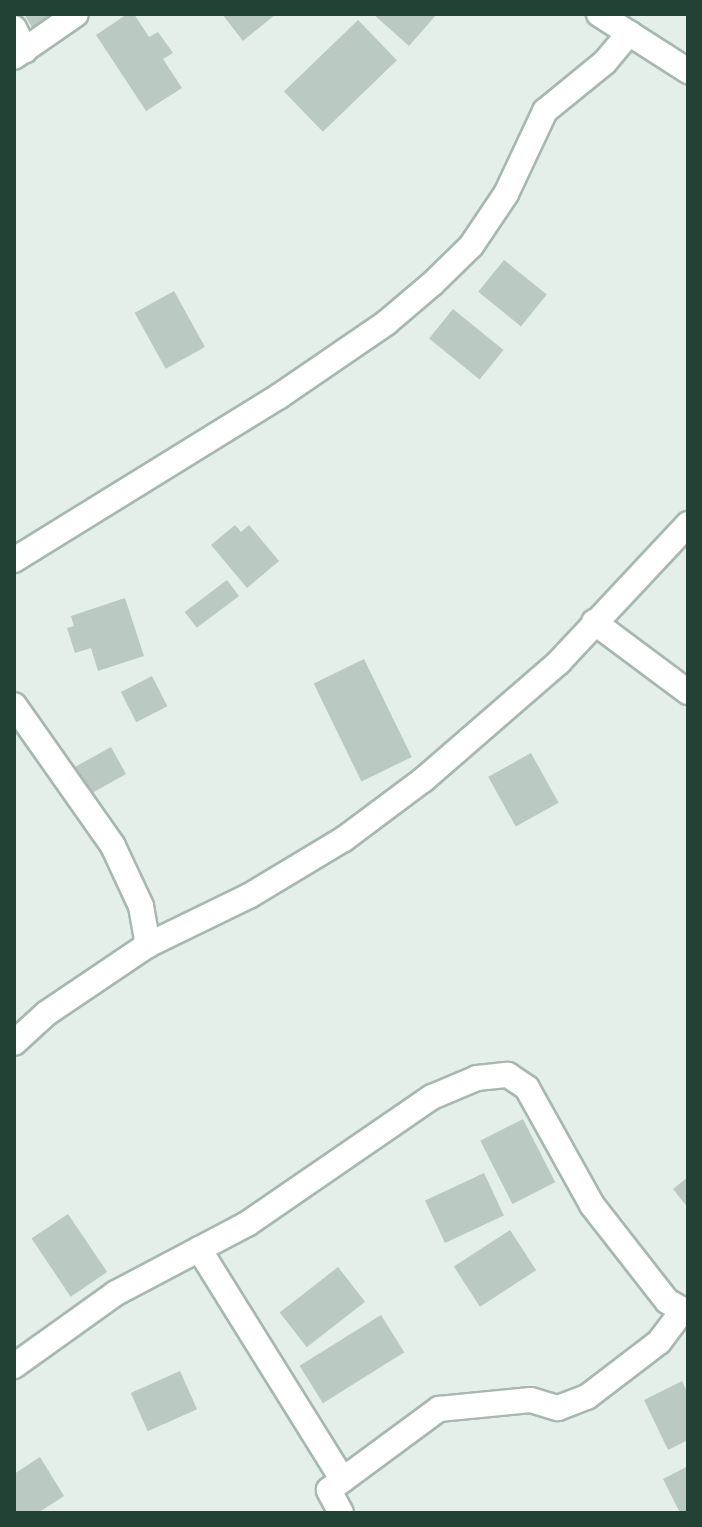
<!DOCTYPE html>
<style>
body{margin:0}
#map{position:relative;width:702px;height:1527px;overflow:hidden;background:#e5efe9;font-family:"Varela Round",sans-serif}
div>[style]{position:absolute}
.building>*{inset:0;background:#bacac2;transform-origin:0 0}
.roads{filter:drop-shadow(2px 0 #a7b8b0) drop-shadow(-2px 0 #a7b8b0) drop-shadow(0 2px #a7b8b0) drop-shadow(0 -2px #a7b8b0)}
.street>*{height:24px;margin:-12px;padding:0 12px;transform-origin:12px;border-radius:12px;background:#fff}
span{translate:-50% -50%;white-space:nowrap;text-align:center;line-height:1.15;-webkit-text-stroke:6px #f6fbf8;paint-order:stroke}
.frame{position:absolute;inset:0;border:16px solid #234236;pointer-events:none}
</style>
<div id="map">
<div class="building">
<i style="clip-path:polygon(24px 14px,54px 14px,35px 32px)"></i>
<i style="clip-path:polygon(127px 14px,134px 14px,149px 37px,158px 32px,173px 53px,163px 59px,182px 88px,146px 111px,96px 35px)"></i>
<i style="clip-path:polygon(222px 14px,276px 14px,243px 41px)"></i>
<i style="clip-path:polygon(373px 14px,437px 14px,409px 46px)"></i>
<i style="left:358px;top:20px;width:56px;height:103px;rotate:46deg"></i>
<i style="left:504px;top:260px;width:55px;height:41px;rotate:39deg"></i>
<i style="left:174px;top:291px;width:64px;height:45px;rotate:61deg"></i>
<i style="left:453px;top:309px;width:65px;height:38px;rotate:39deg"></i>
<i style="clip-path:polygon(235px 525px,241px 532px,249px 525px,279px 561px,247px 588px,211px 545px)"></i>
<i style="left:227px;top:580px;width:20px;height:53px;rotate:53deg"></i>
<i style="clip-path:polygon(125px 598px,144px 656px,98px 671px,91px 648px,75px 653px,67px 628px,74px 626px,71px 616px)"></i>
<i style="left:364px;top:659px;width:109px;height:56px;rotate:64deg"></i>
<i style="left:152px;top:676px;width:34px;height:35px;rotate:63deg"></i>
<i style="left:111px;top:747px;width:31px;height:43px;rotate:61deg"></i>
<i style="left:531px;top:753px;width:57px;height:49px;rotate:61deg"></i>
<i style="left:523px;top:1119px;width:71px;height:48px;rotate:63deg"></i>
<i style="left:484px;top:1173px;width:47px;height:65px;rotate:65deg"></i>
<i style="clip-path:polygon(688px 1177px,688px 1208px,673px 1189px)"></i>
<i style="left:68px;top:1214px;width:70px;height:44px;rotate:56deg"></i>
<i style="left:510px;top:1230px;width:48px;height:67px;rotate:57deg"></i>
<i style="left:338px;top:1267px;width:44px;height:74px;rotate:52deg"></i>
<i style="left:381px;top:1315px;width:44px;height:96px;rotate:58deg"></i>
<i style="left:180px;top:1371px;width:42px;height:54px;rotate:66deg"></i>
<i style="clip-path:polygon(682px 1381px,688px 1394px,688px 1440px,668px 1450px,644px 1400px)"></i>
<i style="clip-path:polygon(40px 1457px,64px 1496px,38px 1513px,14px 1513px,14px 1474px)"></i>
<i style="clip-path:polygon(688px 1466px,688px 1513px,680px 1513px,663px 1479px)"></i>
</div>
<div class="roads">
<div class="street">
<i style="left:599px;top:14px;width:106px;rotate:32.6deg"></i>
<i style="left:14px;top:28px;width:25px;rotate:64deg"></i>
<i style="left:14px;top:57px;width:75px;rotate:-34.7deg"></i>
<i style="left:14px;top:560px;width:310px;rotate:-31.7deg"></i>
<i style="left:278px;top:397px;width:131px;rotate:-34.4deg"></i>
<i style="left:386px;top:323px;width:60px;rotate:-40.3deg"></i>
<i style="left:432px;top:284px;width:54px;rotate:-44.3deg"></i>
<i style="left:471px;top:246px;width:63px;rotate:-56.1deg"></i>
<i style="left:506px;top:194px;width:92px;rotate:-64.8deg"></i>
<i style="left:545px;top:111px;width:77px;rotate:-39.2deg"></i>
<i style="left:605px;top:62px;width:38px;rotate:-50deg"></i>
<i style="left:594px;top:622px;width:117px;rotate:36.7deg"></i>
<i style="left:14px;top:705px;width:172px;rotate:54.9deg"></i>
<i style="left:113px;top:846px;width:66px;rotate:65deg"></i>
<i style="left:141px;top:906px;width:40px;rotate:80deg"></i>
<i style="left:14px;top:1043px;width:45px;rotate:-42.3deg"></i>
<i style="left:47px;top:1013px;width:122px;rotate:-34deg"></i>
<i style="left:148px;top:945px;width:112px;rotate:-25.9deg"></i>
<i style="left:249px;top:896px;width:111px;rotate:-31deg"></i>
<i style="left:344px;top:839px;width:99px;rotate:-36.8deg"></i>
<i style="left:423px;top:780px;width:180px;rotate:-40.9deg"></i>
<i style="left:559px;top:662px;width:189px;rotate:-46.9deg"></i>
<i style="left:199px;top:1249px;width:272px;rotate:58.1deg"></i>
<i style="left:14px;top:1366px;width:125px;rotate:-35.6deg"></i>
<i style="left:116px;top:1293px;width:148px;rotate:-27.8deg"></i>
<i style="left:247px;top:1224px;width:224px;rotate:-34.5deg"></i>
<i style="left:432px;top:1097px;width:49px;rotate:-22.9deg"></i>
<i style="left:477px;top:1078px;width:31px;rotate:-6deg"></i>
<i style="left:508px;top:1075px;width:23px;rotate:34deg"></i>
<i style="left:527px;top:1088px;width:134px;rotate:60.9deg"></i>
<i style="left:592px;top:1205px;width:122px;rotate:52deg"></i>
<i style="left:667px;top:1301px;width:24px;rotate:30deg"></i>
<i style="left:341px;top:1513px;width:26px;rotate:-118deg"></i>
<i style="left:329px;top:1490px;width:137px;rotate:-36.4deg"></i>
<i style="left:439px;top:1409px;width:92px;rotate:-5.6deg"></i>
<i style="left:531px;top:1400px;width:28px;rotate:17deg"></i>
<i style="left:558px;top:1408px;width:31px;rotate:-21deg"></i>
<i style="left:587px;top:1397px;width:91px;rotate:-37.4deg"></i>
<i style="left:659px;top:1342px;width:36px;rotate:-53deg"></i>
</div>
</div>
<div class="frame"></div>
</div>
